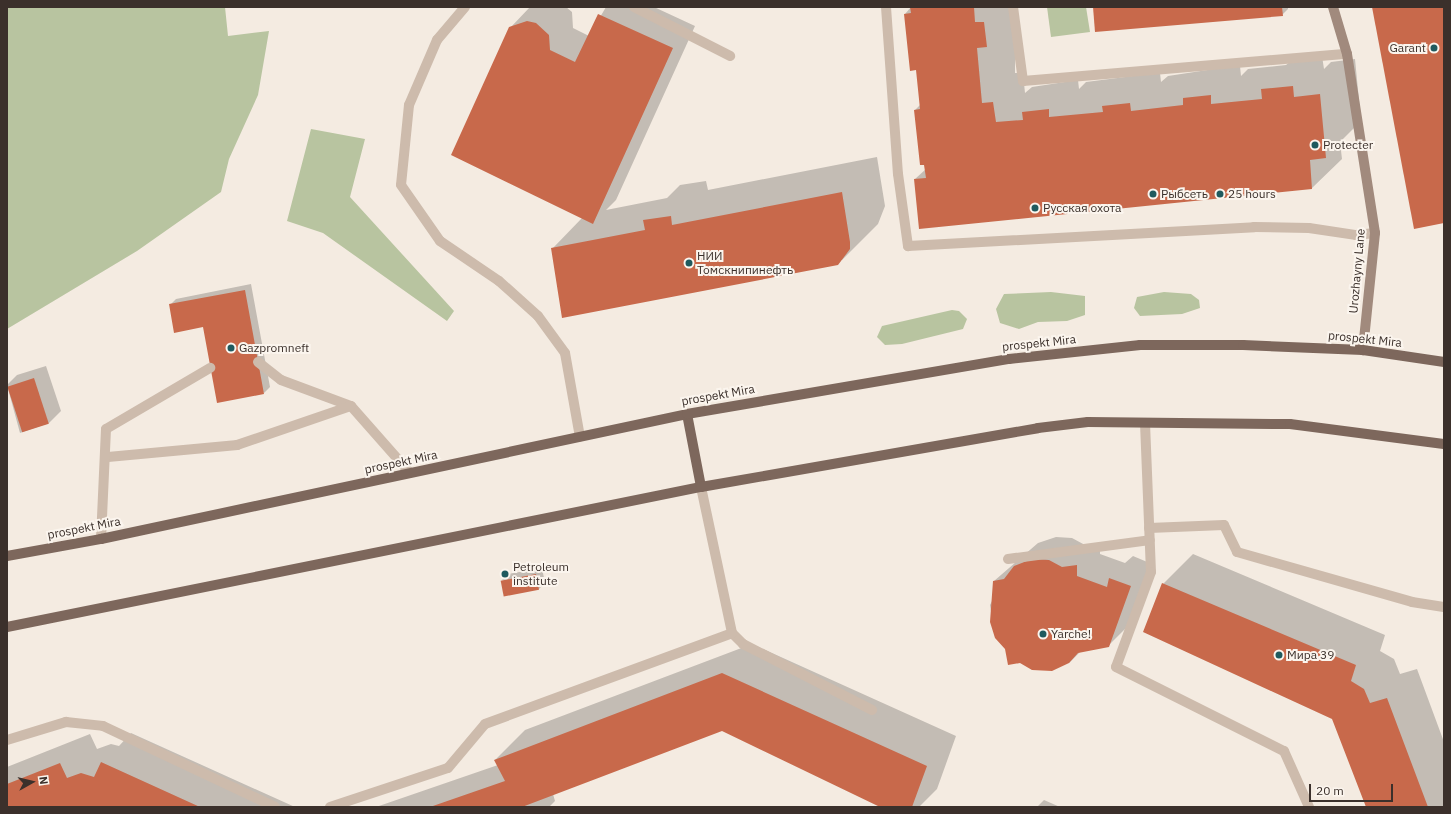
<!DOCTYPE html>
<meta charset="utf-8">
<style>
body{margin:0}
#map{position:relative;width:1451px;height:814px;overflow:hidden;background:#f4ebe1;font-family:"IBM Plex Sans",sans-serif}
div>[style]{position:absolute}
.green>*{inset:0;background:#b8c4a0}
.shadow>*{inset:0;background:#0003}
.building>*{inset:0;background:#c8694b;transform-origin:0 0}
.lane>*{height:10px;margin:-5px;padding:0 5px;transform-origin:5px;border-radius:5px;background:#cdbbac}
.street>*{height:10px;margin:-5px;padding:0 5px;transform-origin:5px;border-radius:5px;background:#cdbbac}
.secondary>*{height:10px;margin:-5px;padding:0 5px;transform-origin:5px;border-radius:5px;background:#a18a7d}
.primary>*{height:10px;margin:-5px;padding:0 5px;transform-origin:5px;border-radius:5px;background:#7d675c}
.dots>*{width:11px;height:11px;translate:-50% -50%;box-sizing:border-box;border:2px solid #fbf5ee;border-radius:50%}
span{translate:-50% -50%;white-space:nowrap;text-align:center;line-height:1.15;-webkit-text-stroke:4px #fbf5ee;paint-order:stroke}
.poi-label{font-size:12px;color:#3b302b}
.right{translate:-100% -50%;text-align:right}
.left{translate:0 -50%;text-align:left}
.street-label{font-size:12px;color:#3b302b}
.frame{position:absolute;inset:0;border:8px solid #3b302b;pointer-events:none}
.north{position:absolute;left:12px;top:762px;width:40px;height:40px;-webkit-text-stroke:3px #fbf5ee;paint-order:stroke;rotate:82deg;font-size:11px;font-weight:700;line-height:16px;text-align:center;color:#3b302b}
.north::after{content:'';display:block;margin:auto;width:14px;height:18px;background:#3b302b;clip-path:polygon(50% 0,100% 100%,50% 72%,0 100%)}
.scale{position:absolute;left:1309px;top:784px;width:84px;height:18px;box-sizing:border-box;border:2px solid #3b302b;border-top:0;padding-left:5px;font-size:12px;line-height:14px;white-space:nowrap;color:#3b302b;-webkit-text-stroke:3px #fbf5ee;paint-order:stroke}
</style>
<div id="map">
<div class="green">
<i style="clip-path:polygon(7px 7px,225px 7px,228px 36px,269px 31px,258px 95px,229px 159px,221px 192px,137px 251px,7px 329px)"></i>
<i style="clip-path:polygon(1047px 7px,1086px 7px,1090px 32px,1051px 37px)"></i>
<i style="clip-path:polygon(311px 129px,365px 139px,350px 197px,454px 311px,447px 321px,323px 233px,287px 221px)"></i>
<i style="clip-path:polygon(1051px 292px,1085px 296px,1085px 315px,1067px 321px,1038px 322px,1019px 329px,1000px 323px,996px 309px,1004px 294px)"></i>
<i style="clip-path:polygon(1164px 292px,1191px 294px,1199px 300px,1200px 308px,1182px 314px,1140px 316px,1134px 308px,1137px 297px)"></i>
<i style="clip-path:polygon(952px 310px,959px 311px,967px 319px,963px 329px,902px 344px,885px 345px,877px 337px,882px 326px)"></i>
</div>
<div class="shadow">
<i style="clip-path:polygon(530px 7px,566px 7px,572px 12px,573px 28px,589px 36px,606px 7px,654px 7px,695px 26px,616px 200px,606px 210px,667px 198px,680px 185px,706px 181px,708px 190px,877px 157px,885px 206px,878px 224px,842px 260px,552px 249px,583px 217px,510px 28px)"></i>
<i style="clip-path:polygon(911px 7px,1015px 7px,1015px 73px,1023px 73px,1025px 93px,1032px 87px,1078px 80px,1079px 89px,1086px 82px,1133px 76px,1160px 73px,1161px 82px,1168px 76px,1214px 69px,1240px 66px,1241px 76px,1248px 69px,1286px 65px,1292px 60px,1322px 56px,1324px 69px,1331px 62px,1355px 59px,1361px 121px,1340px 142px,1342px 159px,1312px 188px,920px 228px,915px 179px,926px 169px,915px 110px,921px 104px,917px 69px,905px 14px)"></i>
<i style="clip-path:polygon(1094px 7px,1288px 7px,1288px 9px,1282px 15px)"></i>
<i style="clip-path:polygon(251px 284px,270px 387px,264px 393px,204px 326px,170px 305px,176px 299px)"></i>
<i style="clip-path:polygon(46px 366px,61px 411px,49px 423px,20px 433px,7px 385px,17px 375px)"></i>
<i style="clip-path:polygon(1056px 537px,1072px 538px,1085px 545px,1100px 543px,1100px 554px,1125px 563px,1133px 556px,1152px 564px,1131px 623px,1108px 646px,1080px 652px,1069px 663px,1006px 648px,995px 637px,990px 605px,996px 593px,994px 581px,1038px 543px)"></i>
<i style="clip-path:polygon(1193px 554px,1385px 635px,1380px 651px,1394px 659px,1400px 674px,1417px 669px,1444px 742px,1444px 807px,1367px 807px,1333px 718px,1163px 584px)"></i>
<i style="clip-path:polygon(542px 568px,545px 583px,539px 589px,502px 580px,508px 574px)"></i>
<i style="clip-path:polygon(752px 644px,956px 736px,937px 789px,919px 807px,882px 807px,722px 730px,553px 794px,555px 801px,549px 807px,376px 807px,498px 765px,495px 760px,525px 730px)"></i>
<i style="clip-path:polygon(131px 733px,295px 807px,7px 807px,7px 767px,90px 734px,97px 749px,111px 744px,119px 746px)"></i>
<i style="clip-path:polygon(1044px 800px,1060px 807px,1037px 807px)"></i>
</div>
<div class="building">
<i style="clip-path:polygon(910px 7px,974px 7px,975px 22px,984px 22px,987px 47px,977px 48px,982px 103px,993px 102px,996px 122px,1023px 120px,1022px 112px,1049px 109px,1049px 117px,1103px 112px,1102px 106px,1130px 103px,1131px 111px,1183px 105px,1183px 98px,1211px 95px,1211px 104px,1262px 99px,1261px 89px,1293px 86px,1294px 97px,1320px 94px,1326px 158px,1310px 160px,1312px 189px,919px 229px,914px 179px,926px 178px,924px 165px,920px 165px,914px 110px,920px 109px,916px 70px,910px 71px,904px 14px,911px 13px)"></i>
<i style="clip-path:polygon(1093px 7px,1282px 7px,1283px 16px,1095px 32px)"></i>
<i style="clip-path:polygon(1372px 7px,1444px 7px,1444px 223px,1414px 229px)"></i>
<i style="clip-path:polygon(598px 14px,673px 48px,593px 224px,451px 155px,509px 27px,527px 21px,536px 23px,549px 35px,550px 50px,575px 62px)"></i>
<i style="clip-path:polygon(842px 192px,850px 242px,850px 249px,838px 265px,562px 318px,551px 248px,645px 230px,643px 220px,671px 216px,672px 225px)"></i>
<i style="clip-path:polygon(245px 290px,264px 394px,217px 403px,203px 327px,174px 333px,169px 304px)"></i>
<i style="left:34px;top:378px;width:48px;height:28px;rotate:72deg"></i>
<i style="clip-path:polygon(1032px 559px,1049px 560px,1062px 567px,1077px 565px,1077px 576px,1107px 587px,1109px 578px,1131px 586px,1109px 647px,1078px 653px,1069px 663px,1052px 671px,1032px 670px,1020px 663px,1008px 665px,1005px 649px,995px 638px,990px 622px,993px 581px,1004px 579px,1014px 566px)"></i>
<i style="left:536px;top:574px;width:16px;height:36px;rotate:79deg"></i>
<i style="clip-path:polygon(1162px 583px,1356px 665px,1351px 681px,1364px 689px,1370px 703px,1387px 698px,1428px 807px,1366px 807px,1332px 719px,1143px 632px)"></i>
<i style="clip-path:polygon(722px 673px,927px 766px,912px 807px,880px 807px,722px 731px,522px 807px,430px 807px,505px 781px,494px 760px)"></i>
<i style="clip-path:polygon(101px 762px,200px 807px,7px 807px,7px 784px,60px 763px,67px 778px,81px 773px,94px 777px)"></i>
</div>
<div class="lane">
<i style="left:634px;top:7px;width:108px;rotate:27deg"></i>
<i style="left:886px;top:7px;width:167px;rotate:85.9deg"></i>
<i style="left:898px;top:174px;width:73px;rotate:82.1deg"></i>
<i style="left:908px;top:246px;width:347px;rotate:-3.1deg"></i>
<i style="left:1254px;top:227px;width:55px;rotate:1deg"></i>
<i style="left:1309px;top:228px;width:48px;rotate:8.5deg"></i>
<i style="left:1356px;top:235px;width:19px;rotate:-6deg"></i>
<i style="left:1013px;top:7px;width:75px;rotate:82.3deg"></i>
<i style="left:1023px;top:81px;width:325px;rotate:-4.8deg"></i>
<i style="left:258px;top:362px;width:29px;rotate:38deg"></i>
<i style="left:281px;top:380px;width:75px;rotate:20.4deg"></i>
<i style="left:351px;top:406px;width:89px;rotate:48.6deg"></i>
<i style="left:1145px;top:423px;width:149px;rotate:87.7deg"></i>
<i style="left:1151px;top:572px;width:101px;rotate:110.2deg"></i>
<i style="left:1116px;top:667px;width:188px;rotate:26.6deg"></i>
<i style="left:1284px;top:751px;width:61px;rotate:65.9deg"></i>
<i style="left:108px;top:457px;width:130px;rotate:-5.3deg"></i>
<i style="left:237px;top:445px;width:120px;rotate:-18.9deg"></i>
<i style="left:701px;top:487px;width:149px;rotate:78deg"></i>
<i style="left:732px;top:633px;width:16px;rotate:45deg"></i>
<i style="left:743px;top:644px;width:145px;rotate:27.1deg"></i>
<i style="left:1149px;top:528px;width:75px;rotate:-2.3deg"></i>
<i style="left:1224px;top:525px;width:30px;rotate:64deg"></i>
<i style="left:1237px;top:552px;width:182px;rotate:15.9deg"></i>
<i style="left:1412px;top:602px;width:32px;rotate:9deg"></i>
<i style="left:101px;top:539px;width:110px;rotate:-87.4deg"></i>
<i style="left:106px;top:429px;width:121px;rotate:-30.4deg"></i>
<i style="left:1008px;top:559px;width:143px;rotate:-7.6deg"></i>
<i style="left:7px;top:740px;width:62px;rotate:-17deg"></i>
<i style="left:66px;top:722px;width:37px;rotate:6deg"></i>
<i style="left:103px;top:726px;width:190px;rotate:25.2deg"></i>
<i style="left:330px;top:807px;width:124px;rotate:-18.3deg"></i>
<i style="left:448px;top:768px;width:57px;rotate:-49.9deg"></i>
<i style="left:485px;top:724px;width:263px;rotate:-20.2deg"></i>
</div>
<div class="street">
<i style="left:465px;top:7px;width:43px;rotate:130.3deg"></i>
<i style="left:437px;top:40px;width:71px;rotate:113.3deg"></i>
<i style="left:409px;top:105px;width:80px;rotate:95.7deg"></i>
<i style="left:401px;top:185px;width:68px;rotate:55.1deg"></i>
<i style="left:440px;top:241px;width:71px;rotate:34.1deg"></i>
<i style="left:499px;top:281px;width:52px;rotate:41.9deg"></i>
<i style="left:538px;top:316px;width:46px;rotate:53.9deg"></i>
<i style="left:565px;top:353px;width:85px;rotate:79.9deg"></i>
</div>
<div class="secondary">
<i style="left:1333px;top:7px;width:49px;rotate:73.4deg"></i>
<i style="left:1347px;top:54px;width:181px;rotate:81.1deg"></i>
<i style="left:1375px;top:233px;width:118px;rotate:95.9deg"></i>
</div>
<div class="primary">
<i style="left:687px;top:414px;width:74px;rotate:79.1deg"></i>
<i style="left:7px;top:556px;width:96px;rotate:-10.3deg"></i>
<i style="left:101px;top:539px;width:599px;rotate:-12.04deg"></i>
<i style="left:687px;top:414px;width:327px;rotate:-9.7deg"></i>
<i style="left:1009px;top:359px;width:132px;rotate:-6.1deg"></i>
<i style="left:1140px;top:345px;width:103px"></i>
<i style="left:1243px;top:345px;width:120px;rotate:2.4deg"></i>
<i style="left:1363px;top:350px;width:82px;rotate:8.4deg"></i>
<i style="left:7px;top:627px;width:708px;rotate:-11.41deg"></i>
<i style="left:701px;top:487px;width:342px;rotate:-9.9deg"></i>
<i style="left:1038px;top:428px;width:50px;rotate:-6.8deg"></i>
<i style="left:1088px;top:422px;width:202px;rotate:0.6deg"></i>
<i style="left:1290px;top:424px;width:155px;rotate:7.4deg"></i>
</div>
<div class="dots">
<i style="left:1434px;top:48px;background:#1f5a5e"></i>
<i style="left:1315px;top:145px;background:#1f5a5e"></i>
<i style="left:1153px;top:194px;background:#1f5a5e"></i>
<i style="left:1220px;top:194px;background:#1f5a5e"></i>
<i style="left:1035px;top:208px;background:#1f5a5e"></i>
<i style="left:689px;top:263px;background:#1f5a5e"></i>
<i style="left:231px;top:348px;background:#1f5a5e"></i>
<i style="left:505px;top:574px;background:#1f5a5e"></i>
<i style="left:1043px;top:634px;background:#1f5a5e"></i>
<i style="left:1279px;top:655px;background:#1f5a5e"></i>
</div>
<div class="poi-label">
<span class="right" style="left:1426px;top:48px">Garant</span>
<span class="left" style="left:1323px;top:145px">Protecter</span>
<span class="left" style="left:1161px;top:194px">Рыбсеть</span>
<span class="left" style="left:1228px;top:194px">25 hours</span>
<span class="left" style="left:1043px;top:208px">Русская охота</span>
<span class="left" style="left:697px;top:263px">НИИ<br>Томскнипинефть</span>
<span class="left" style="left:239px;top:348px">Gazpromneft</span>
<span class="left" style="left:513px;top:574px">Petroleum<br>institute</span>
<span class="left" style="left:1051px;top:634px">Yarche!</span>
<span class="left" style="left:1287px;top:655px">Мира 39</span>
</div>
<div class="street-label">
<span style="left:1357px;top:271px;rotate:-85deg">Urozhayny Lane</span>
<span style="left:1365px;top:339px;rotate:6deg">prospekt Mira</span>
<span style="left:1039px;top:343px;rotate:-6deg">prospekt Mira</span>
<span style="left:718px;top:395px;rotate:-10deg">prospekt Mira</span>
<span style="left:401px;top:462px;rotate:-12deg">prospekt Mira</span>
<span style="left:84px;top:528px;rotate:-11deg">prospekt Mira</span>
</div>
<div class="frame"></div>
<div class="north">N</div>
<div class="scale">20 m</div>
</div>
